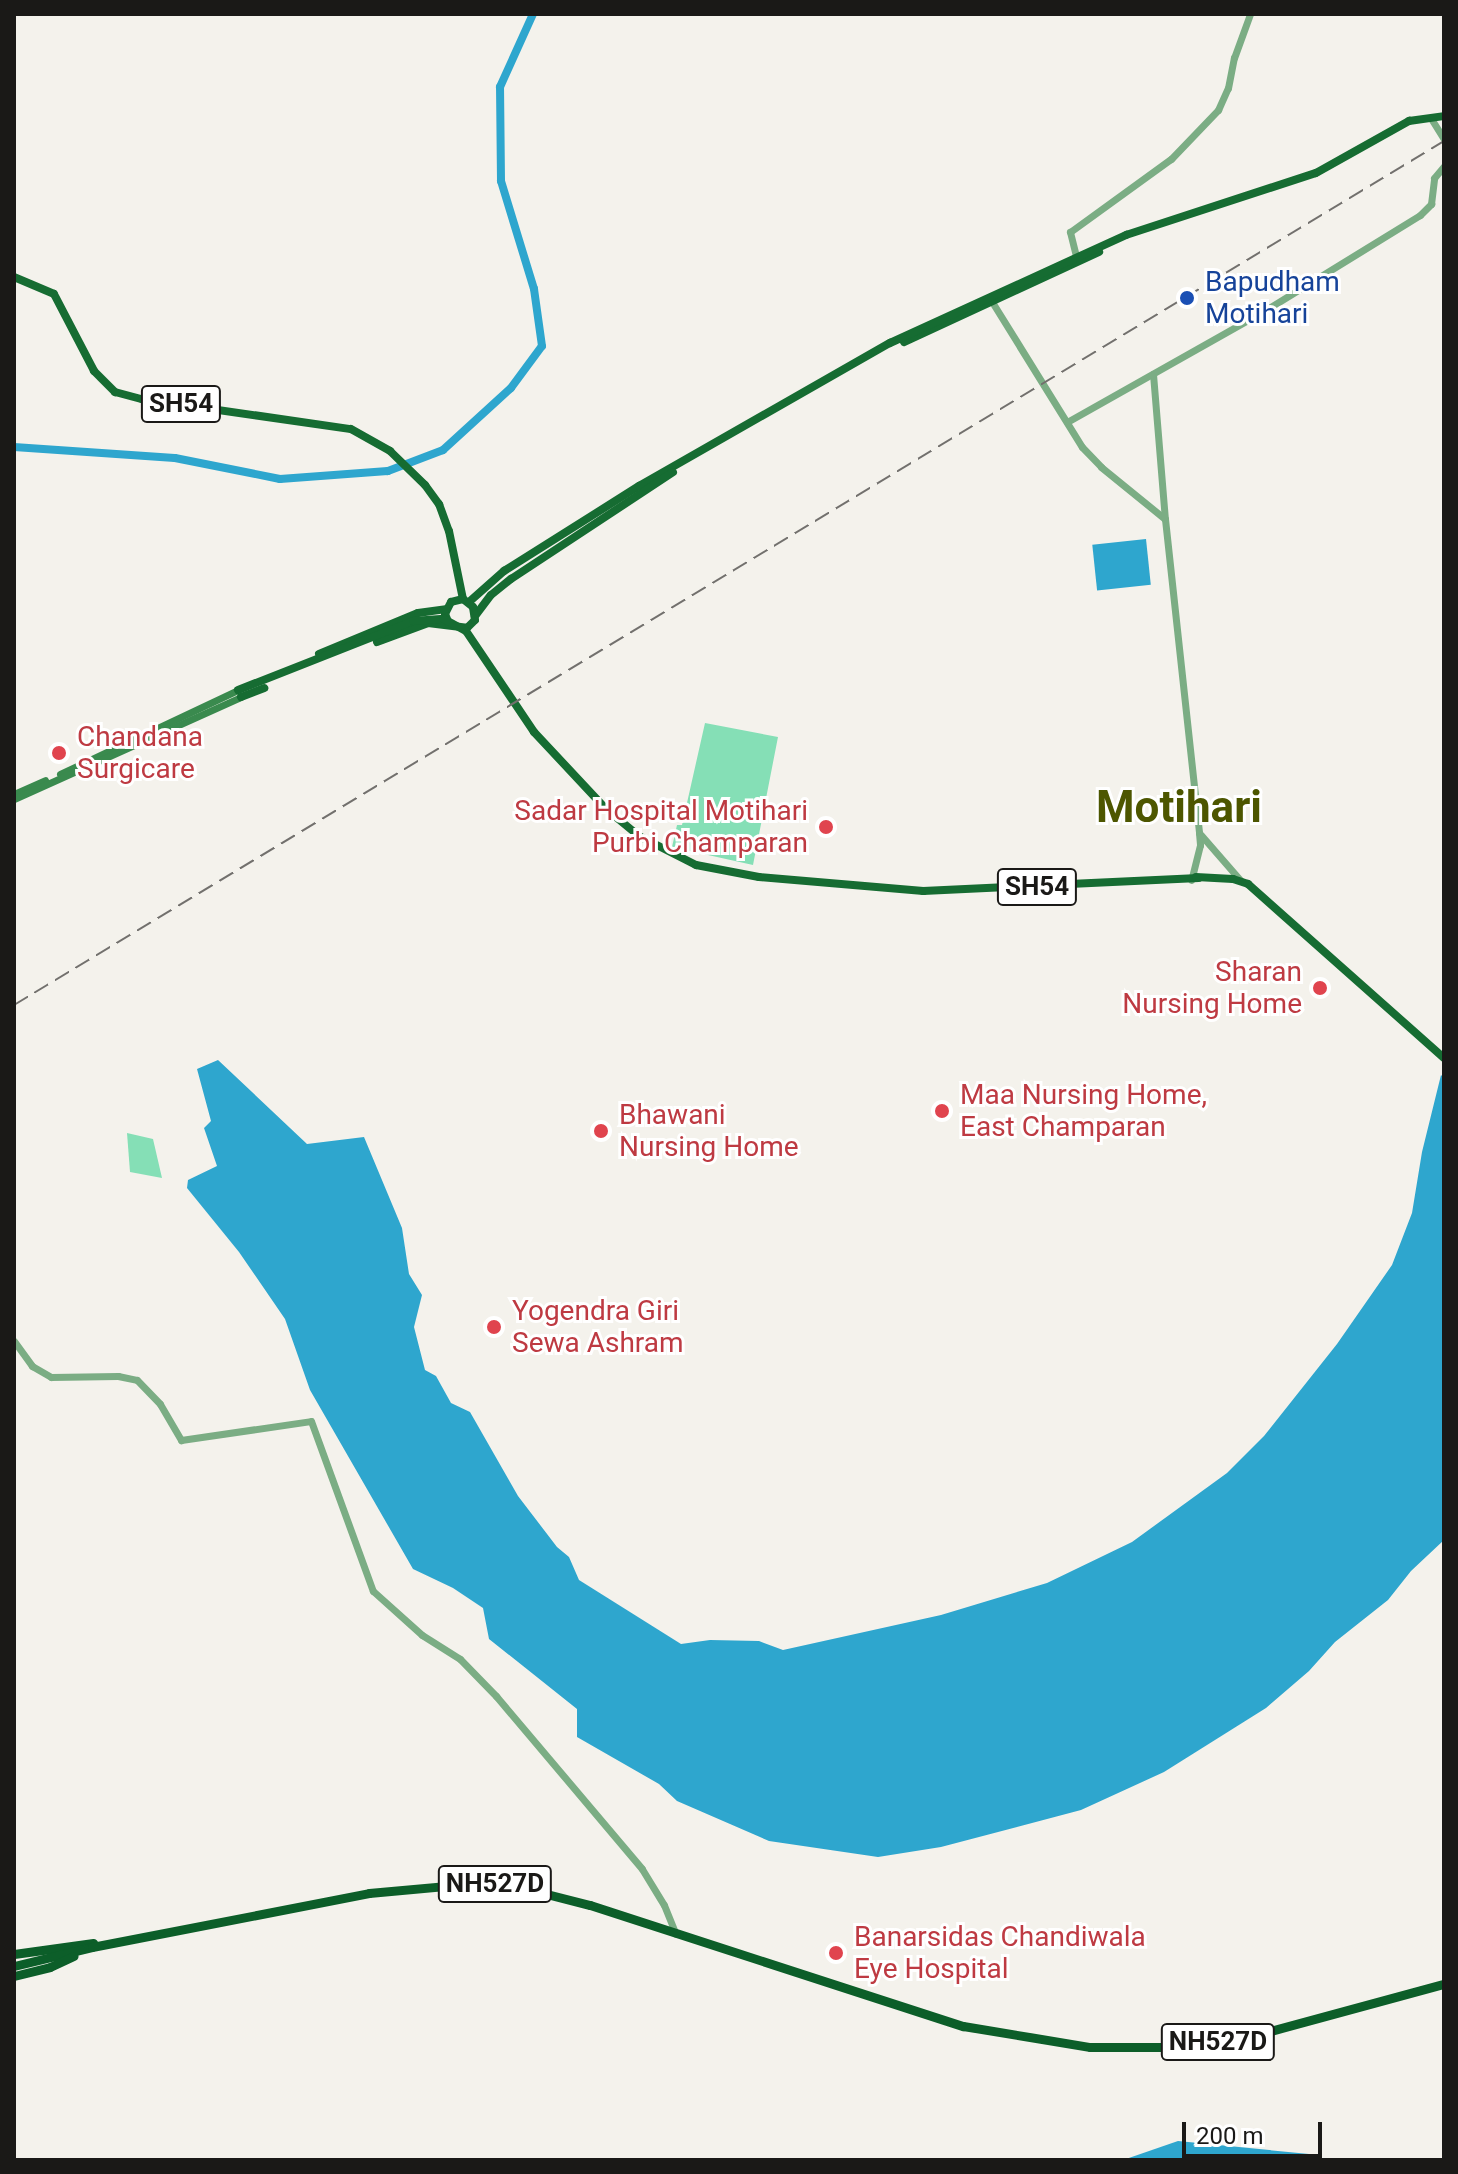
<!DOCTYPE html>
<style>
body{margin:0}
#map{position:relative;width:1458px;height:2174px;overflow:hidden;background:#f4f2ec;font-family:Roboto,sans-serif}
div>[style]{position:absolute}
.green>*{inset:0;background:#85dfb6}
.water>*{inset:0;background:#2ea6ce;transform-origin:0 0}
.river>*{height:8px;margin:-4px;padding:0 4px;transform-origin:4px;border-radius:4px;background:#2ea6ce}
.tertiary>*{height:7px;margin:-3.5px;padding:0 3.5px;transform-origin:3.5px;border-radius:3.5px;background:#7bad84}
.secondary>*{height:7px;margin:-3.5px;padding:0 3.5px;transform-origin:3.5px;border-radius:3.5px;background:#3a8a4e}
.primary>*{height:8px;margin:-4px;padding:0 4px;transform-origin:4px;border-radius:4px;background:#166c32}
.trunk>*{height:9px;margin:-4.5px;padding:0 4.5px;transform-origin:4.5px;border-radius:4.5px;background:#0c5e29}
.rail>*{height:2px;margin-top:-1px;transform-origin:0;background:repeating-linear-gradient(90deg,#72706d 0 16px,transparent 0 24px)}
.dots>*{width:22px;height:22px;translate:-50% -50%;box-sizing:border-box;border:4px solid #fff;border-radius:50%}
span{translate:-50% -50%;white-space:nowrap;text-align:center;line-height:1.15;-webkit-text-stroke:6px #fff;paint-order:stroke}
.shield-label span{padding:2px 6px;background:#fff;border:2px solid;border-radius:6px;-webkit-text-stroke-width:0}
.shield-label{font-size:26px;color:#1a1917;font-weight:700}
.transit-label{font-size:28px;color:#164399}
.left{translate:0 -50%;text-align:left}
.health-label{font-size:28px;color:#be3a42}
.right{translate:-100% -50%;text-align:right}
.town-label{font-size:44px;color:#4d5600;font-weight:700}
.frame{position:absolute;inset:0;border:16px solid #1a1917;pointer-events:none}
.scale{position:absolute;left:1182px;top:2122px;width:140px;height:36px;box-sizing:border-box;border:4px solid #1a1917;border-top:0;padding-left:10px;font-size:24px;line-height:28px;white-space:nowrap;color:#1a1917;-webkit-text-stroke:6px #fff;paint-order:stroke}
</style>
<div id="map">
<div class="green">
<i style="clip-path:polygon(705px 723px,778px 737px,753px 865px,672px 847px,677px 825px,682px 825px)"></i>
<i style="clip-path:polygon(127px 1133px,153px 1139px,162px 1178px,130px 1172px)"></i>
</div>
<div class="water">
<i style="left:1146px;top:539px;width:46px;height:54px;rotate:84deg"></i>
<i style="clip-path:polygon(218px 1060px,307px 1144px,364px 1137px,402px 1228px,409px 1274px,422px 1295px,414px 1327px,425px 1370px,436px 1376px,451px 1403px,470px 1412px,518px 1496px,557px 1547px,569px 1557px,579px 1580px,681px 1644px,710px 1640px,759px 1641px,783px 1650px,941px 1615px,1047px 1583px,1132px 1542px,1227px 1473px,1264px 1436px,1337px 1344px,1392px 1265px,1412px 1213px,1422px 1152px,1441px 1075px,1444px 1078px,1444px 1540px,1411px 1571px,1388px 1600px,1335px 1642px,1309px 1671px,1266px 1708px,1164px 1772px,1081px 1810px,941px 1847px,878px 1857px,769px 1841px,677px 1801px,659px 1784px,577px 1737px,577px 1709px,489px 1639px,483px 1608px,453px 1588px,413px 1569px,310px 1390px,285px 1319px,239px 1252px,187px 1188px,188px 1180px,217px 1166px,204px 1128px,211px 1121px,197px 1069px)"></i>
<i style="clip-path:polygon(1178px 2141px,1309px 2154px,1321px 2160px,1123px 2160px)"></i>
</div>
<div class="river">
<i style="left:14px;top:447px;width:161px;rotate:3.9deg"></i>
<i style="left:175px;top:458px;width:107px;rotate:11.3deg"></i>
<i style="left:280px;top:479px;width:108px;rotate:-4.2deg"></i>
<i style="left:388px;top:471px;width:59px;rotate:-20.9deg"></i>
<i style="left:443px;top:450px;width:92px;rotate:-42.4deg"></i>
<i style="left:511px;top:388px;width:52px;rotate:-53.6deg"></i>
<i style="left:542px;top:346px;width:58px;rotate:-98deg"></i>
<i style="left:534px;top:289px;width:113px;rotate:-107deg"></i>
<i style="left:501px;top:181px;width:94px;rotate:-90.6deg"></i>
<i style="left:500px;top:87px;width:80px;rotate:-65.7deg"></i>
</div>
<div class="tertiary">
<i style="left:1432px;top:120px;width:22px;rotate:58deg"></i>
<i style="left:1076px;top:256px;width:25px;rotate:-104deg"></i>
<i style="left:1070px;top:232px;width:125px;rotate:-35.9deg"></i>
<i style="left:1171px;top:159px;width:68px;rotate:-46.2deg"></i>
<i style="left:1218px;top:110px;width:24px;rotate:-66deg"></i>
<i style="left:1228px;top:88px;width:31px;rotate:-79deg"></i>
<i style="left:1234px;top:58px;width:47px;rotate:-70deg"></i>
<i style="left:989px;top:297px;width:176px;rotate:58.2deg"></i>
<i style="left:1082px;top:447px;width:28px;rotate:46deg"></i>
<i style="left:1101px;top:467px;width:82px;rotate:39.1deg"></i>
<i style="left:1165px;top:519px;width:316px;rotate:83.8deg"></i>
<i style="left:1199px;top:833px;width:12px;rotate:85deg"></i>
<i style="left:1200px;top:845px;width:36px;rotate:104deg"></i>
<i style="left:1153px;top:374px;width:145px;rotate:85.3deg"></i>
<i style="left:1067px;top:422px;width:226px;rotate:-29.4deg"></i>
<i style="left:1264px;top:311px;width:183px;rotate:-31.6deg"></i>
<i style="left:1420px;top:215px;width:16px;rotate:-45deg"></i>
<i style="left:1431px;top:204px;width:26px;rotate:-83deg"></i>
<i style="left:1434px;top:178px;width:16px;rotate:-50deg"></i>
<i style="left:1201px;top:835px;width:61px;rotate:49deg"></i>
<i style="left:14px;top:1341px;width:31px;rotate:54deg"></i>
<i style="left:32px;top:1366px;width:22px;rotate:30deg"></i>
<i style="left:51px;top:1377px;width:67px;rotate:-0.9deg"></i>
<i style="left:118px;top:1376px;width:19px;rotate:12deg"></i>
<i style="left:137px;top:1380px;width:33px;rotate:46deg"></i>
<i style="left:160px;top:1404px;width:42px;rotate:59.7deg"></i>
<i style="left:181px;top:1440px;width:131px;rotate:-8.3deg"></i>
<i style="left:311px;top:1421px;width:181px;rotate:70deg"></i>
<i style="left:373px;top:1591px;width:66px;rotate:41.9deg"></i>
<i style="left:422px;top:1635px;width:45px;rotate:32.3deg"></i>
<i style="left:460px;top:1659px;width:52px;rotate:45.8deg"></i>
<i style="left:496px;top:1696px;width:226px;rotate:49.8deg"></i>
<i style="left:642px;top:1869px;width:42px;rotate:58.6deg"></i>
<i style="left:664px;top:1905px;width:31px;rotate:68deg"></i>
</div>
<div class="secondary">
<i style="left:60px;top:774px;width:197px;rotate:-25.3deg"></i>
<i style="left:14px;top:794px;width:34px;rotate:-24deg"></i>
<i style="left:14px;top:799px;width:249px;rotate:-24.2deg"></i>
</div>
<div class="primary">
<i style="left:14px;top:277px;width:43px;rotate:23deg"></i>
<i style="left:54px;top:294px;width:87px;rotate:62.5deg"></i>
<i style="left:94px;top:371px;width:30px;rotate:45deg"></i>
<i style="left:115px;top:392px;width:28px;rotate:15deg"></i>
<i style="left:142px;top:399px;width:211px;rotate:8.2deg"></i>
<i style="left:351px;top:429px;width:45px;rotate:29.4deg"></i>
<i style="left:390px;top:451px;width:49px;rotate:44.2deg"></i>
<i style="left:425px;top:485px;width:24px;rotate:54deg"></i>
<i style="left:439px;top:504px;width:29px;rotate:70deg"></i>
<i style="left:449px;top:531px;width:69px;rotate:78.4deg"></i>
<i style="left:904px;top:342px;width:215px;rotate:-24.8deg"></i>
<i style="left:469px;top:602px;width:47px;rotate:-41.5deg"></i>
<i style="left:504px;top:571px;width:160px;rotate:-32.2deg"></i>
<i style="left:639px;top:486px;width:289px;rotate:-29.7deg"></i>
<i style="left:890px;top:343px;width:260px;rotate:-24.6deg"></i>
<i style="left:1126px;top:235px;width:200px;rotate:-18.1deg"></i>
<i style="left:1316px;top:173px;width:107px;rotate:-29.2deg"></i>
<i style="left:1409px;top:121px;width:35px;rotate:-8deg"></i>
<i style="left:475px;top:616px;width:26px;rotate:-53deg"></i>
<i style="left:491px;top:595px;width:26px;rotate:-39deg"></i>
<i style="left:511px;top:579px;width:194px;rotate:-33.4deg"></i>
<i style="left:377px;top:642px;width:54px;rotate:-20.4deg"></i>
<i style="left:428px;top:623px;width:39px;rotate:7deg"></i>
<i style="left:467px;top:628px;width:11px;rotate:-45deg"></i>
<i style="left:475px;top:620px;width:13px;rotate:-99deg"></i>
<i style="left:473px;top:607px;width:13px;rotate:-141deg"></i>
<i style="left:463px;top:599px;width:12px;rotate:166deg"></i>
<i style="left:451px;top:602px;width:13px;rotate:117deg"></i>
<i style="left:445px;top:614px;width:11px;rotate:68deg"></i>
<i style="left:319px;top:654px;width:107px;rotate:-22.5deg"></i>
<i style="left:418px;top:613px;width:28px;rotate:-8deg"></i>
<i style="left:238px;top:690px;width:188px;rotate:-21.5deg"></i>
<i style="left:413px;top:621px;width:31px;rotate:-4deg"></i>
<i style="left:444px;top:619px;width:25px;rotate:29deg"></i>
<i style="left:466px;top:631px;width:122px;rotate:56deg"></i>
<i style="left:534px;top:732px;width:104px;rotate:46.9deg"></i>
<i style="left:605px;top:808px;width:44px;rotate:39.5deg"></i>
<i style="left:639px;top:836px;width:64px;rotate:27deg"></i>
<i style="left:696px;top:865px;width:64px;rotate:10.8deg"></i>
<i style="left:759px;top:877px;width:165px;rotate:4.9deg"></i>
<i style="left:923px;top:891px;width:276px;rotate:-2.7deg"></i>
<i style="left:241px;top:697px;width:25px;rotate:-21deg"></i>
<i style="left:1196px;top:877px;width:37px;rotate:3deg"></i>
<i style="left:1233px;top:879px;width:16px;rotate:18deg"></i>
<i style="left:1248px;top:884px;width:262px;rotate:41.6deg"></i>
</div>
<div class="trunk">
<i style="left:14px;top:1954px;width:80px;rotate:-7.9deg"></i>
<i style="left:14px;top:1966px;width:80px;rotate:-13.7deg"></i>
<i style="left:92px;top:1947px;width:282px;rotate:-11deg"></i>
<i style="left:369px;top:1893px;width:109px;rotate:-5.2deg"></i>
<i style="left:478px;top:1883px;width:49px;rotate:7deg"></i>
<i style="left:527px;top:1889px;width:65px;rotate:14.3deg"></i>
<i style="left:590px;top:1905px;width:392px;rotate:18deg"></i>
<i style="left:963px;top:2026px;width:129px;rotate:9.4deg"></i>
<i style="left:1090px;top:2047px;width:80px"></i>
<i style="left:1170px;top:2047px;width:71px;rotate:-6.4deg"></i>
<i style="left:1241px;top:2039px;width:210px;rotate:-15.2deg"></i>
<i style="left:14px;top:1976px;width:37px;rotate:-14deg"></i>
<i style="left:50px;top:1967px;width:26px;rotate:-25deg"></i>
</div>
<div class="rail">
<i style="left:14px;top:1005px;width:1671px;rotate:-31.14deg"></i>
</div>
<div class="dots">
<i style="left:1187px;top:298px;background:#1a4fb4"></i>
<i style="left:59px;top:753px;background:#e0444e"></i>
<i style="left:826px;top:827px;background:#e0444e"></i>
<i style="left:1320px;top:988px;background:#e0444e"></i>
<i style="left:942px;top:1111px;background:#e0444e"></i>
<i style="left:601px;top:1131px;background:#e0444e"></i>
<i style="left:494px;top:1327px;background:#e0444e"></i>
<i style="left:836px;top:1953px;background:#e0444e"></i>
</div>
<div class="shield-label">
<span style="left:181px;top:404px">SH54</span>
<span style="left:1037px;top:887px">SH54</span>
<span style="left:495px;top:1884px">NH527D</span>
<span style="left:1218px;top:2042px">NH527D</span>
</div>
<div class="transit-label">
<span class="left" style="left:1205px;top:298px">Bapudham<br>Motihari</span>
</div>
<div class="health-label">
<span class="left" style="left:77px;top:753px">Chandana<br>Surgicare</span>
<span class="right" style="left:808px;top:827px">Sadar Hospital Motihari<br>Purbi Champaran</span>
<span class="right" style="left:1302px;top:988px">Sharan<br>Nursing Home</span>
<span class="left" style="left:960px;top:1111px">Maa Nursing Home,<br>East Champaran</span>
<span class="left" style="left:619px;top:1131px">Bhawani<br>Nursing Home</span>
<span class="left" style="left:512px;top:1327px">Yogendra Giri<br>Sewa Ashram</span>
<span class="left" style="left:854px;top:1953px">Banarsidas Chandiwala<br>Eye Hospital</span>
</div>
<div class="town-label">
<span style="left:1179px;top:807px">Motihari</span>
</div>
<div class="frame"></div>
<div class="scale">200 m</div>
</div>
